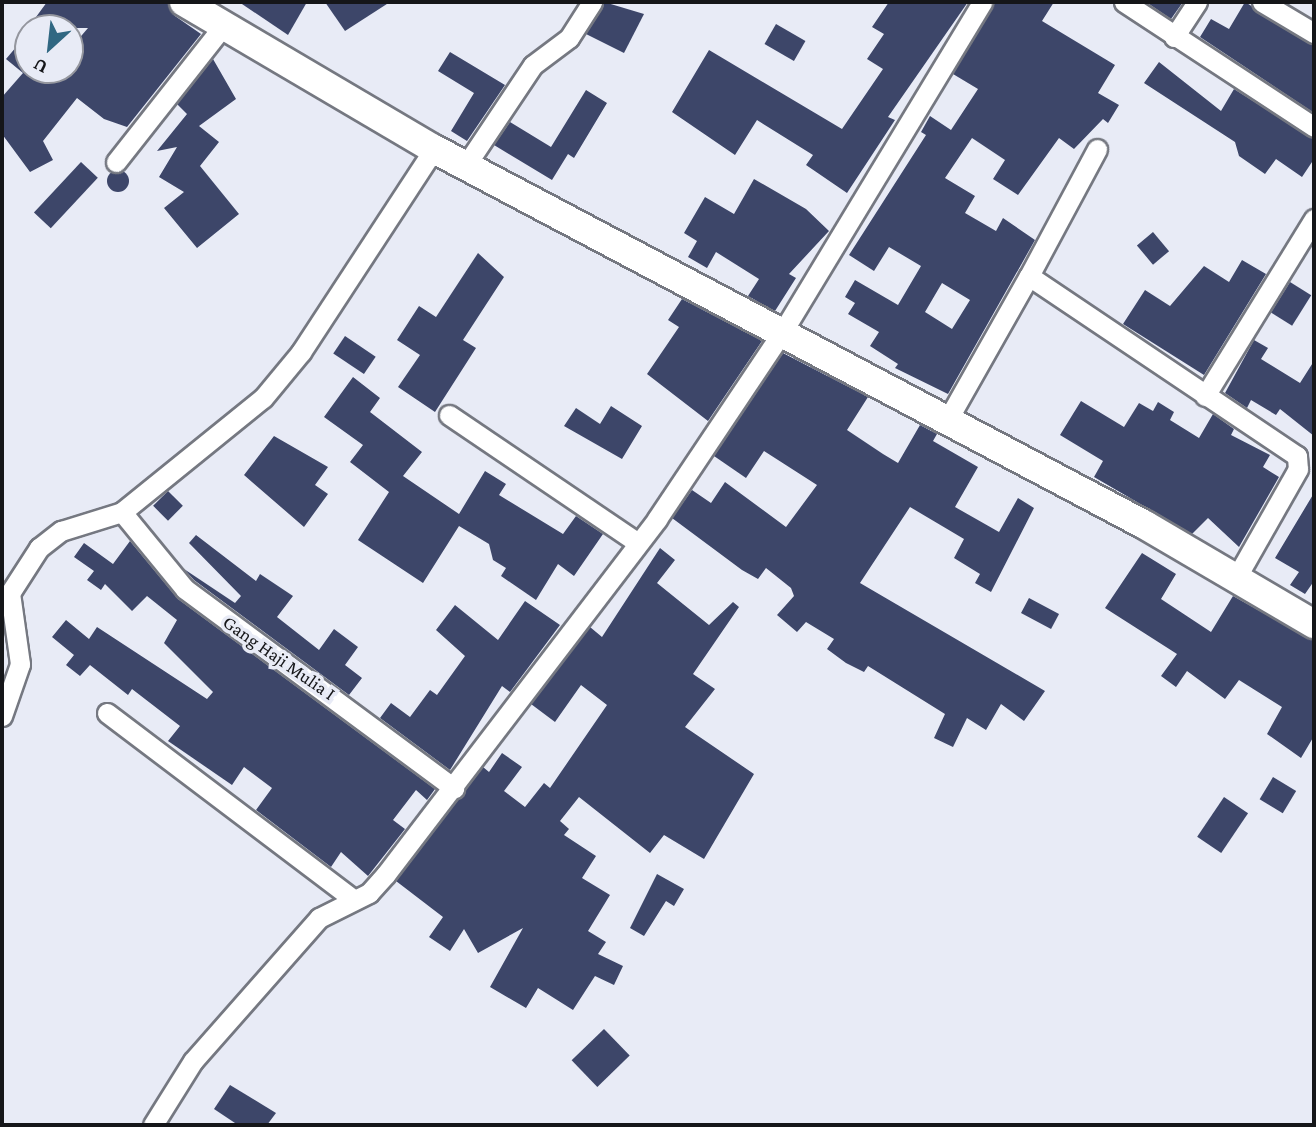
<!DOCTYPE html>
<style>
body{margin:0}
#map{position:relative;width:1316px;height:1127px;overflow:hidden;background:#e8ebf6;font-family:"Crimson Pro",serif}
div>[style]{position:absolute}
.building>*{inset:0;background:#3d4669;transform-origin:0 0}
.round{border-radius:50%}
.roads{filter:drop-shadow(2px 0 #757881) drop-shadow(-2px 0 #757881) drop-shadow(0 2px #757881) drop-shadow(0 -2px #757881)}
.street>*{height:19px;margin:-9.5px;padding:0 9.5px;transform-origin:9.5px;border-radius:9.5px;background:#fff}
.secondary>*{height:28px;margin:-14px;padding:0 14px;transform-origin:14px;border-radius:14px;background:#fff}
span{translate:-50% -50%;white-space:nowrap;text-align:center;line-height:1.15;-webkit-text-stroke:7px #e8ebf6;paint-order:stroke}
.street-label{font-size:19px;color:#151619}
.frame{position:absolute;inset:0;border:4px solid #151619;pointer-events:none}
.north{position:absolute;left:14px;top:14px;width:70px;height:70px;box-sizing:border-box;background:#e8ebf6;border:2px solid #94969e;border-radius:50%;rotate:207deg;font-size:19px;font-weight:700;line-height:28px;text-align:center;color:#151619}
.north::after{content:'';display:block;margin:auto;width:24px;height:32px;background:#306782;clip-path:polygon(50% 0,100% 100%,50% 72%,0 100%)}
</style>
<div id="map">
<div class="building">
<i style="clip-path:polygon(47px 2px,167px 2px,175px 16px,201px 34px,127px 127px,104px 119px,77px 98px,43px 141px,53px 160px,30px 172px,2px 134px,2px 97px,23px 73px,6px 59px,28px 33px,28px 70px,70px 70px,70px 49px,88px 28px,28px 28px)"></i>
<i style="clip-path:polygon(239px 2px,307px 2px,288px 35px)"></i>
<i style="clip-path:polygon(325px 2px,390px 2px,345px 31px)"></i>
<i style="clip-path:polygon(604px 2px,644px 14px,624px 53px,586px 34px)"></i>
<i style="clip-path:polygon(889px 2px,968px 2px,888px 117px,895px 120px,847px 193px,806px 165px,813px 155px,757px 120px,735px 155px,672px 112px,709px 50px,842px 129px,883px 69px,867px 59px,884px 34px,872px 27px)"></i>
<i style="clip-path:polygon(evenodd,994px 2px,1054px 2px,1042px 21px,1115px 65px,1098px 93px,1119px 105px,1108px 123px,1103px 119px,1074px 149px,1059px 138px,1018px 195px,993px 179px,1005px 160px,972px 138px,945px 178px,975px 196px,965px 213px,996px 231px,1003px 218px,1035px 240px,948px 394px,895px 368px,898px 364px,870px 346px,879px 332px,848px 314px,855px 303px,845px 297px,855px 280px,898px 305px,921px 266px,889px 247px,874px 271px,849px 255px,926px 135px,921px 132px,930px 116px,951px 130px,978px 89px,953px 74px,994px 2px,942px 283px,970px 300px,952px 329px,925px 312px,942px 283px)"></i>
<i style="clip-path:polygon(1146px 2px,1183px 2px,1171px 19px)"></i>
<i style="clip-path:polygon(1245px 2px,1314px 45px,1314px 113px,1200px 37px,1211px 19px,1229px 29px)"></i>
<i style="left:776px;top:24px;width:34px;height:23px;rotate:30deg"></i>
<i style="clip-path:polygon(450px 52px,505px 85px,467px 141px,451px 131px,474px 93px,438px 71px)"></i>
<i style="clip-path:polygon(213px 59px,236px 99px,199px 126px,219px 142px,200px 166px,239px 214px,197px 248px,164px 208px,184px 192px,159px 177px,177px 147px,157px 151px,187px 114px,177px 104px)"></i>
<i style="clip-path:polygon(1159px 62px,1221px 111px,1234px 89px,1314px 139px,1314px 159px,1302px 177px,1276px 159px,1265px 174px,1239px 156px,1235px 142px,1144px 83px)"></i>
<i style="clip-path:polygon(586px 90px,607px 103px,574px 158px,568px 154px,552px 180px,494px 145px,510px 122px,551px 147px)"></i>
<i style="left:81px;top:162px;width:23px;height:69px;rotate:43deg"></i>
<i class="round" style="left:107px;top:170px;width:22px;height:22px"></i>
<i style="clip-path:polygon(754px 179px,806px 209px,829px 231px,789px 274px,796px 278px,775px 311px,748px 296px,759px 279px,716px 252px,707px 268px,688px 257px,697px 241px,684px 233px,705px 197px,734px 214px)"></i>
<i style="left:1153px;top:232px;width:25px;height:21px;rotate:50deg"></i>
<i style="clip-path:polygon(478px 253px,504px 277px,463px 340px,476px 348px,435px 412px,398px 387px,420px 355px,397px 340px,419px 306px,436px 317px)"></i>
<i style="clip-path:polygon(1242px 260px,1266px 274px,1204px 375px,1123px 324px,1145px 290px,1170px 306px,1204px 266px,1229px 282px)"></i>
<i style="left:1290px;top:282px;width:25px;height:36px;rotate:32deg"></i>
<i style="clip-path:polygon(682px 299px,762px 341px,708px 421px,647px 374px,679px 327px,668px 320px)"></i>
<i style="left:345px;top:336px;width:37px;height:21px;rotate:34deg"></i>
<i style="clip-path:polygon(1254px 340px,1268px 348px,1261px 359px,1300px 383px,1314px 361px,1314px 436px,1280px 409px,1276px 415px,1251px 400px,1247px 408px,1225px 393px)"></i>
<i style="clip-path:polygon(783px 353px,868px 397px,847px 430px,883px 454px,898px 463px,920px 425px,937px 434px,933px 441px,978px 467px,955px 507px,999px 532px,1018px 498px,1034px 508px,991px 592px,975px 583px,980px 574px,954px 558px,964px 539px,910px 507px,860px 583px,1045px 691px,1024px 721px,1001px 704px,986px 730px,967px 718px,953px 747px,934px 738px,945px 714px,868px 666px,864px 672px,846px 663px,827px 649px,834px 639px,806px 622px,797px 632px,777px 615px,794px 596px,791px 588px,766px 568px,758px 579px,742px 570px,672px 518px,692px 490px,711px 503px,725px 482px,786px 527px,817px 485px,764px 451px,746px 478px,714px 456px)"></i>
<i style="clip-path:polygon(353px 377px,380px 398px,370px 412px,422px 452px,403px 476px,459px 514px,485px 471px,506px 484px,499px 495px,563px 534px,576px 516px,603px 534px,574px 576px,558px 564px,536px 600px,501px 576px,506px 568px,493px 560px,489px 544px,459px 526px,423px 583px,358px 540px,389px 492px,350px 462px,363px 445px,324px 417px)"></i>
<i style="clip-path:polygon(1081px 401px,1124px 427px,1139px 403px,1153px 411px,1158px 402px,1174px 412px,1170px 420px,1199px 438px,1213px 414px,1234px 429px,1231px 435px,1270px 455px,1263px 467px,1279px 477px,1239px 547px,1208px 518px,1192px 534px,1094px 477px,1103px 461px,1060px 435px)"></i>
<i style="clip-path:polygon(611px 406px,642px 426px,622px 459px,564px 426px,576px 408px,600px 424px)"></i>
<i style="clip-path:polygon(274px 436px,328px 467px,315px 485px,328px 494px,304px 527px,244px 475px)"></i>
<i style="left:168px;top:491px;width:21px;height:21px;rotate:45deg"></i>
<i style="clip-path:polygon(1314px 493px,1314px 581px,1305px 594px,1290px 585px,1299px 572px,1275px 558px)"></i>
<i style="clip-path:polygon(196px 535px,256px 581px,260px 574px,293px 596px,277px 617px,319px 650px,334px 629px,358px 647px,345px 665px,362px 678px,349px 695px,194px 580px,184px 569px,235px 603px,241px 596px,189px 543px)"></i>
<i style="clip-path:polygon(130px 541px,178px 599px,435px 789px,427px 800px,416px 790px,393px 820px,405px 829px,368px 876px,341px 852px,331px 867px,256px 810px,272px 788px,244px 767px,232px 785px,168px 741px,180px 726px,132px 689px,128px 695px,90px 665px,80px 676px,66px 665px,74px 655px,52px 637px,66px 620px,89px 639px,97px 627px,207px 699px,213px 692px,164px 643px,177px 620px,147px 596px,132px 611px,105px 584px,101px 590px,87px 580px,94px 571px,74px 557px,84px 543px,113px 564px)"></i>
<i style="clip-path:polygon(660px 548px,675px 560px,657px 583px,709px 625px,733px 602px,739px 607px,693px 674px,715px 689px,685px 727px,754px 774px,704px 859px,664px 835px,650px 853px,579px 797px,560px 821px,569px 829px,564px 835px,596px 856px,582px 878px,610px 895px,588px 931px,606px 942px,598px 954px,623px 966px,614px 985px,595px 976px,573px 1010px,538px 988px,526px 1008px,490px 987px,523px 928px,478px 953px,464px 929px,450px 951px,429px 937px,443px 917px,396px 881px,483px 767px,489px 772px,502px 753px,522px 767px,504px 791px,525px 807px,544px 783px,550px 788px,607px 705px,581px 685px,555px 722px,531px 704px,590px 627px,602px 637px)"></i>
<i style="clip-path:polygon(1142px 553px,1176px 574px,1161px 599px,1211px 632px,1233px 596px,1314px 641px,1314px 736px,1301px 758px,1267px 734px,1282px 707px,1239px 680px,1225px 699px,1187px 671px,1176px 687px,1161px 676px,1177px 654px,1105px 608px)"></i>
<i style="left:1029px;top:598px;width:34px;height:17px;rotate:28deg"></i>
<i style="clip-path:polygon(525px 601px,560px 625px,510px 692px,502px 686px,450px 770px,380px 718px,391px 703px,410px 717px,430px 690px,437px 695px,465px 656px,436px 630px,455px 605px,498px 640px)"></i>
<i style="left:1273px;top:777px;width:27px;height:26px;rotate:31deg"></i>
<i style="left:1224px;top:797px;width:29px;height:48px;rotate:34deg"></i>
<i style="clip-path:polygon(657px 874px,684px 889px,674px 906px,666px 901px,644px 936px,630px 928px)"></i>
<i style="left:604px;top:1029px;width:37px;height:45px;rotate:46deg"></i>
<i style="clip-path:polygon(230px 1085px,276px 1113px,267px 1125px,238px 1125px,214px 1109px)"></i>
</div>
<div class="roads">
<div class="street">
<i style="left:1124px;top:2px;width:227px;rotate:33.3deg"></i>
<i style="left:1262px;top:2px;width:61px;rotate:30.8deg"></i>
<i style="left:1174px;top:37px;width:42px;rotate:-56.7deg"></i>
<i style="left:116px;top:162px;width:174px;rotate:-51.8deg"></i>
<i style="left:466px;top:165px;width:120px;rotate:-56.2deg"></i>
<i style="left:533px;top:65px;width:45px;rotate:-36.9deg"></i>
<i style="left:569px;top:38px;width:43px;rotate:-57.4deg"></i>
<i style="left:1029px;top:276px;width:144px;rotate:-61.8deg"></i>
<i style="left:1205px;top:396px;width:208px;rotate:-58.4deg"></i>
<i style="left:449px;top:415px;width:228px;rotate:34.1deg"></i>
<i style="left:948px;top:419px;width:164px;rotate:-60.5deg"></i>
<i style="left:1029px;top:276px;width:323px;rotate:33.9deg"></i>
<i style="left:1297px;top:456px;width:13px;rotate:86deg"></i>
<i style="left:1298px;top:469px;width:125px;rotate:119.6deg"></i>
<i style="left:122px;top:512px;width:99px;rotate:50.7deg"></i>
<i style="left:185px;top:589px;width:335px;rotate:36.5deg"></i>
<i style="left:107px;top:713px;width:308px;rotate:37.1deg"></i>
<i style="left:2px;top:716px;width:55px;rotate:-70.9deg"></i>
<i style="left:20px;top:664px;width:72px;rotate:-98deg"></i>
<i style="left:10px;top:593px;width:54px;rotate:-57.2deg"></i>
<i style="left:39px;top:548px;width:28px;rotate:-38deg"></i>
<i style="left:61px;top:531px;width:64px;rotate:-17.3deg"></i>
<i style="left:122px;top:512px;width:181px;rotate:-39deg"></i>
<i style="left:263px;top:398px;width:60px;rotate:-50.4deg"></i>
<i style="left:301px;top:352px;width:243px;rotate:-56.8deg"></i>
<i style="left:153px;top:1125px;width:75px;rotate:-58deg"></i>
<i style="left:193px;top:1061px;width:191px;rotate:-48.6deg"></i>
<i style="left:319px;top:918px;width:56px;rotate:-26.6deg"></i>
<i style="left:369px;top:893px;width:25px;rotate:-48deg"></i>
<i style="left:386px;top:874px;width:447px;rotate:-52.6deg"></i>
<i style="left:657px;top:519px;width:226px;rotate:-56.2deg"></i>
<i style="left:783px;top:331px;width:385px;rotate:-58.8deg"></i>
</div>
<div class="secondary">
<i style="left:184px;top:2px;width:290px;rotate:30.5deg"></i>
<i style="left:434px;top:149px;width:804px;rotate:27.87deg"></i>
<i style="left:1145px;top:525px;width:196px;rotate:30.4deg"></i>
</div>
</div>
<div class="street-label">
<span style="left:279px;top:658px;rotate:35deg">Gang Haji Mulia I</span>
</div>
<div class="frame"></div>
<div class="north">U</div>
</div>
